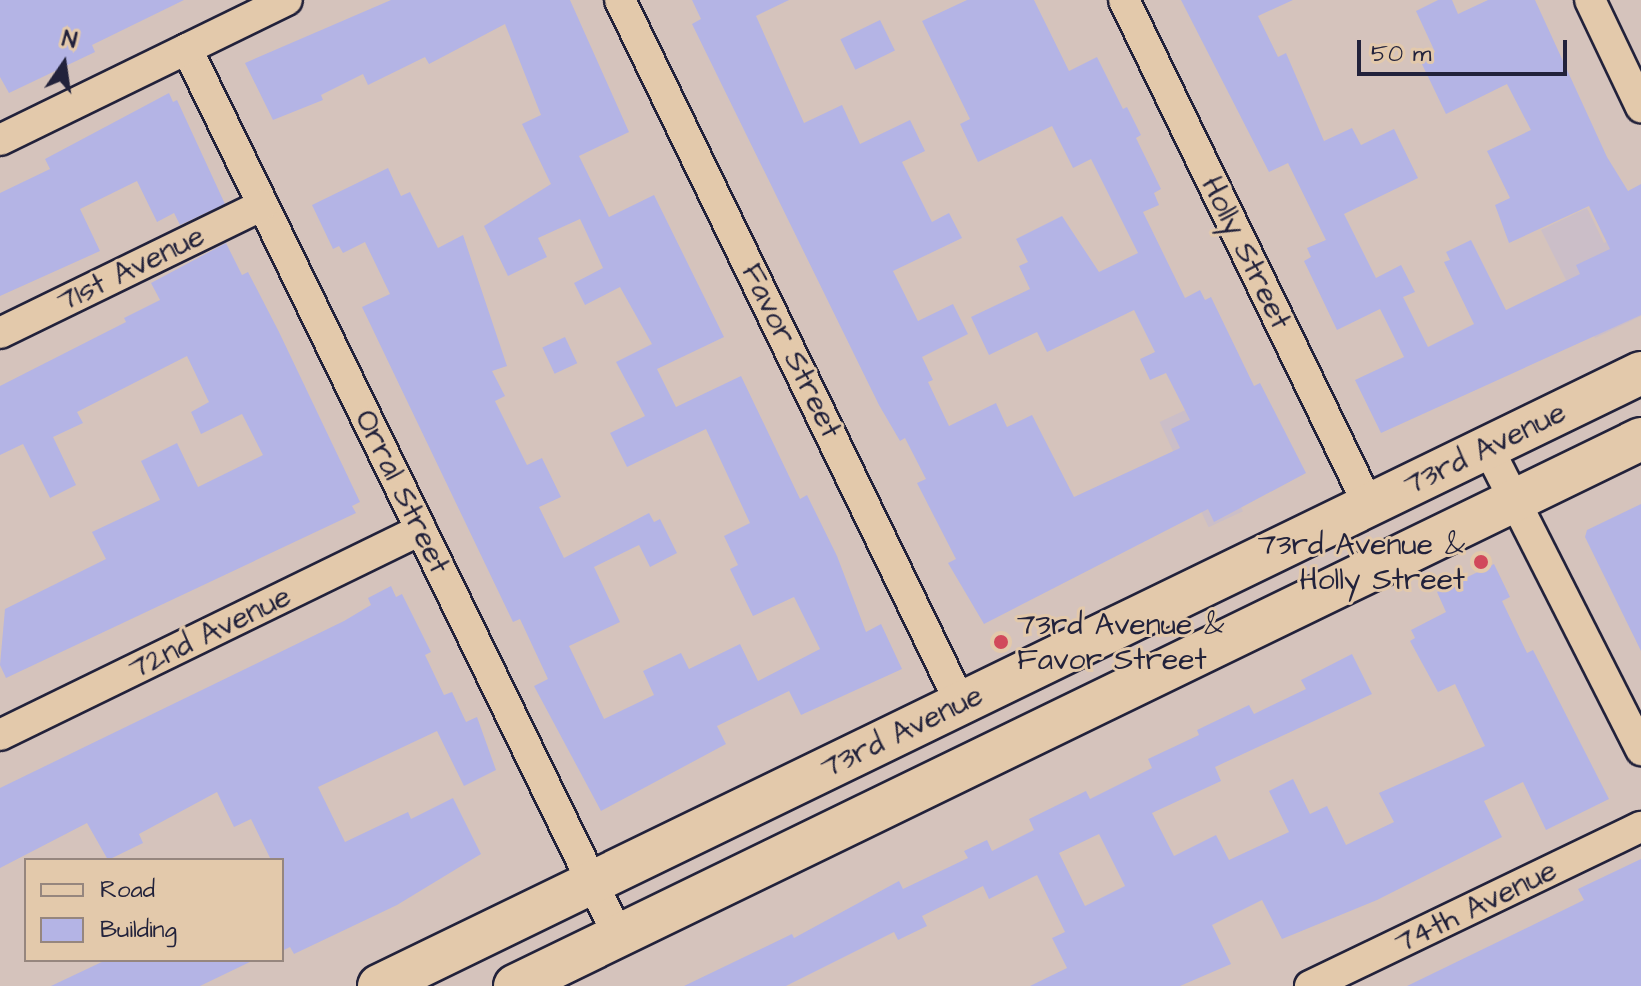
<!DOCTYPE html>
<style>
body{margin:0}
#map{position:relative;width:1641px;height:986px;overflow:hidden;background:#d5c3bc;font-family:"Architects Daughter",sans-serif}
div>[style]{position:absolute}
.built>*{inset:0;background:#cbbec8;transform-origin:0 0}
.building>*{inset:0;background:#b4b4e5;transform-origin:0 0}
.roads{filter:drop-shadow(2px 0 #22223b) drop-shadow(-2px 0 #22223b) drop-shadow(0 2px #22223b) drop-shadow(0 -2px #22223b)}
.minor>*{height:30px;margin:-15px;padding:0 15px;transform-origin:15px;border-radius:15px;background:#e3c9ab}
.secondary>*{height:42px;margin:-21px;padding:0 21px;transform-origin:21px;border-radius:21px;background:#e3c9ab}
.dots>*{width:22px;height:22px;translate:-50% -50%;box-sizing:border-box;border:4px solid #e3c9ab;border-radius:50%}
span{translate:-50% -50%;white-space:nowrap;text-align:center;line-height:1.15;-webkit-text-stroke:6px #e3c9ab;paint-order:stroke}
.street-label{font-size:30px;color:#22223b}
.poi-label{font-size:30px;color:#22223b}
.right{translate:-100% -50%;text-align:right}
.left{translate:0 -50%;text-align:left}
.legend{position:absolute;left:24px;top:858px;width:260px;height:104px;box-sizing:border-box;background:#e3c9ab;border:2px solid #96867e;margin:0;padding:10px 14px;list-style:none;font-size:24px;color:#22223b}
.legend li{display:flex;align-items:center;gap:16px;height:40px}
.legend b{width:40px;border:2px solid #96867e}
.north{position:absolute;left:24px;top:24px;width:80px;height:80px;-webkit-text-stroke:6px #e3c9ab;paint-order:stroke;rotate:13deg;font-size:22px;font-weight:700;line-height:32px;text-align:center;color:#22223b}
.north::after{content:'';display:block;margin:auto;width:28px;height:36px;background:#22223b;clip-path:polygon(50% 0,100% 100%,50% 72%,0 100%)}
.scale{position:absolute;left:1357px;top:40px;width:210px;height:36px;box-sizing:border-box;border:4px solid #22223b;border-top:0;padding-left:10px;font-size:24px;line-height:28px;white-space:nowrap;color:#22223b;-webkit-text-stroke:6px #e3c9ab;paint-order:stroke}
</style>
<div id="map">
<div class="built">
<i style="clip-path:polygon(1587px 208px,1604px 243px,1641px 225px,1641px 316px,1595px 338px,1541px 230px)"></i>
<i style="left:1194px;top:406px;width:116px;height:38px;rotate:65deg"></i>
</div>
<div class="building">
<i style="clip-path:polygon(0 0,184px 0,92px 45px,95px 52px,9px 93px,0 77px)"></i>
<i style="clip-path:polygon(391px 0,570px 0,629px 132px,579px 156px,609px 217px,654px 195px,724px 337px,657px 369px,676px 407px,741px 376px,800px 499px,807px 495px,837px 556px,866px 632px,881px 624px,902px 669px,801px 715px,789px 691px,717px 726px,726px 744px,601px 811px,534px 686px,548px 679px,520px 619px,513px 622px,362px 307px,390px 294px,365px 242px,343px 253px,339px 246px,333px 249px,312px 205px,388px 168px,401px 196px,410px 192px,438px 248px,463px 235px,507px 366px,492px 371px,505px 396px,495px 401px,527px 465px,542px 458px,561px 497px,539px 507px,564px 558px,649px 513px,654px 522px,660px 519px,677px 553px,650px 567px,639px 545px,594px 567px,620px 622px,569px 646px,604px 719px,654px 695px,643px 671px,681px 653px,689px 669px,740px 644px,758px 681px,820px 649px,794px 597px,753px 616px,730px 569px,738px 565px,724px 536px,750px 523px,706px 429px,627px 467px,610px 433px,645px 416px,616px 362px,652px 344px,620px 287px,585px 305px,574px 283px,603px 268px,580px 219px,538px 238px,547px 257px,508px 276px,484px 226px,551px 184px,522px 124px,541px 115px,505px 24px,429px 64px,425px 57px,368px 85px,363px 74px,321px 95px,323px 100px,273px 120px,245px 63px)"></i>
<i style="clip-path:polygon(692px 0,789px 0,756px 16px,804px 123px,842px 105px,860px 144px,910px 120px,925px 151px,902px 162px,932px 222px,949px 213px,962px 238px,893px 271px,918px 321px,953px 304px,968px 334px,922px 357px,933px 380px,928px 382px,949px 426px,996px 403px,1007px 427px,1032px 415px,1074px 497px,1180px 448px,1171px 429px,1190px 420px,1166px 373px,1150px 380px,1140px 359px,1155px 352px,1134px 310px,1047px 352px,1037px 332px,989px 355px,971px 317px,1030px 289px,1019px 266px,1028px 262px,1016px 239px,1062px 216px,1099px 272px,1138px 253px,1091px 159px,1073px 168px,1052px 126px,978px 162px,960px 124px,970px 119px,922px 21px,967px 0,1034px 0,1069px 71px,1097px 57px,1123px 109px,1127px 107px,1141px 135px,1136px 138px,1161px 189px,1154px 193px,1159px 205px,1143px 212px,1185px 298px,1200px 290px,1205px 300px,1211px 297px,1254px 386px,1260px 383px,1306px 473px,1214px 522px,1208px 509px,984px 624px,948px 563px,956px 559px,917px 483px,926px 479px,905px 438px,900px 441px,879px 405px,692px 24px,701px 19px)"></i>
<i style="clip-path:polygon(1181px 0,1293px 0,1258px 16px,1278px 57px,1286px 53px,1324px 141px,1352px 128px,1361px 145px,1394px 129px,1418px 178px,1344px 214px,1376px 278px,1401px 265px,1415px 292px,1403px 297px,1428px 347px,1474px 324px,1444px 262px,1450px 260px,1446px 252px,1471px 240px,1506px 310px,1580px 274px,1576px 265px,1610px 249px,1589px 206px,1509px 243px,1495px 205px,1510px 198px,1487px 151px,1531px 130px,1507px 84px,1446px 114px,1420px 60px,1435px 52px,1416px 11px,1438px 0,1452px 0,1458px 14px,1488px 0,1535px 0,1607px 157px,1628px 191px,1641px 184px,1641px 315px,1381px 433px,1355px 380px,1404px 357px,1380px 309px,1337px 330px,1304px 261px,1311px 257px,1307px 248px,1326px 240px,1288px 163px,1269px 172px)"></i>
<i style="left:880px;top:20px;width:34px;height:44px;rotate:64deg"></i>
<i style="clip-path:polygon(169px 93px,173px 102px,177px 100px,225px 204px,180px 225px,174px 213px,157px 222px,137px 181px,80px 209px,100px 251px,0 296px,0 193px,50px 169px,45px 159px)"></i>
<i style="clip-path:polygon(226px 243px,242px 275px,248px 272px,279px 332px,360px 502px,352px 506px,356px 513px,6px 678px,0 665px,5px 609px,106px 559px,92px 532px,160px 500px,141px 461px,177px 443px,198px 487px,263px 455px,242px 414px,201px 434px,191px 412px,209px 402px,187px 356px,77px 412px,83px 423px,53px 437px,76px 485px,50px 498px,23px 444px,0 455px,0 386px,126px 322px,124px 318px,160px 300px,151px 283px)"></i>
<i style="left:565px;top:337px;width:29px;height:25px;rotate:65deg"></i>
<i style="clip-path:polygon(1641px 504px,1641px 651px,1585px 537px,1587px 530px)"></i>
<i style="clip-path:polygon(evenodd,1494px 564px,1510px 597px,1502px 601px,1527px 653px,1533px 650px,1609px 799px,1546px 830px,1523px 782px,1484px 801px,1502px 837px,1377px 900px,1282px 939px,1262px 900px,1212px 925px,1231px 964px,1180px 986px,1030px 986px,1067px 968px,1052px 938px,1065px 932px,1037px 875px,989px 899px,983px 886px,922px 916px,927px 926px,898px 940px,894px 932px,786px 986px,684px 986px,792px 934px,794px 938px,899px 881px,903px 889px,968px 858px,964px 851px,987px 840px,992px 851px,1034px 830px,1029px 819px,1086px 791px,1090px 799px,1152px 768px,1148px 759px,1199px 735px,1197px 730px,1249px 705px,1254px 714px,1306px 689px,1301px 680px,1352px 654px,1372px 694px,1215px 767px,1221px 781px,1152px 813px,1174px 856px,1216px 835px,1229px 860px,1289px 832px,1269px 791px,1293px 779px,1310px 814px,1327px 806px,1346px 845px,1394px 822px,1379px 793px,1485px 746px,1455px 684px,1438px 692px,1410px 641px,1415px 638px,1411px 630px,1446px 612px,1437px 592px,1494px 564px,1099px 834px,1125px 886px,1085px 906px,1059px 853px,1099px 834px)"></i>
<i style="clip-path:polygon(391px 586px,396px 597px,402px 594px,431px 652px,425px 655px,444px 695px,452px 692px,466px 722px,477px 717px,496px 770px,464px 786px,437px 731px,318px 787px,345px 842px,408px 812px,411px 819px,453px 798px,481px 854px,397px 905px,294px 954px,290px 947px,282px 951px,282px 860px,271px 860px,251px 819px,234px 827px,217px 792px,139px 834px,143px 843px,108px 860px,87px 823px,0 868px,0 788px,344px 621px,371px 605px,368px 598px)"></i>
<i style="clip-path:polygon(1641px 859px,1641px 986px,1407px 986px,1584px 900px,1578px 889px)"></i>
<i style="clip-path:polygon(106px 960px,254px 960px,200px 986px,51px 986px)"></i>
</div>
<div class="roads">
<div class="minor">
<i style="left:620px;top:0;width:782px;rotate:64.16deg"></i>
<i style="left:1124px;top:0;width:562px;rotate:64.16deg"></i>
<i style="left:1590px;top:0;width:119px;rotate:64.5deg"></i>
<i style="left:187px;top:49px;width:985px;rotate:64.06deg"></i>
<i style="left:0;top:140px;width:319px;rotate:-26deg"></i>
<i style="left:0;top:333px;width:292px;rotate:-26deg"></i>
<i style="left:1488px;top:448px;width:339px;rotate:63.1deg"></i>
<i style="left:0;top:735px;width:468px;rotate:-26deg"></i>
<i style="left:1310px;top:986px;width:367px;rotate:-25.7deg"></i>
</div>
<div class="secondary">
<i style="left:379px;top:986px;width:1403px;rotate:-25.91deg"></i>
<i style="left:515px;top:986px;width:1252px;rotate:-25.91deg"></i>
</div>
</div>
<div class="dots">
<i style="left:1481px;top:562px;background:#d1495b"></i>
<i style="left:1001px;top:642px;background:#d1495b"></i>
</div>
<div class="street-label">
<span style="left:1246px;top:253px;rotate:64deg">Holly Street</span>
<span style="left:131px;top:269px;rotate:-26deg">71st Avenue</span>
<span style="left:791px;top:351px;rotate:64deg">Favor Street</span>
<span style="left:1485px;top:449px;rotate:-26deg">73rd Avenue</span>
<span style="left:402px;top:492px;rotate:64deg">Orral Street</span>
<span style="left:210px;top:633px;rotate:-26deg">72nd Avenue</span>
<span style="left:902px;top:732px;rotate:-26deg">73rd Avenue</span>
<span style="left:1476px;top:907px;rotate:-26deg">74th Avenue</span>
</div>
<div class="poi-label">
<span class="right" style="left:1465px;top:562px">73rd Avenue &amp;<br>Holly Street</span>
<span class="left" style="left:1017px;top:642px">73rd Avenue &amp;<br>Favor Street</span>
</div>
<ul class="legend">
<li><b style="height:10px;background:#e3c9ab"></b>Road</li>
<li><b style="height:22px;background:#b4b4e5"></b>Building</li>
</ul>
<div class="north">N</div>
<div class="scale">50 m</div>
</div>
